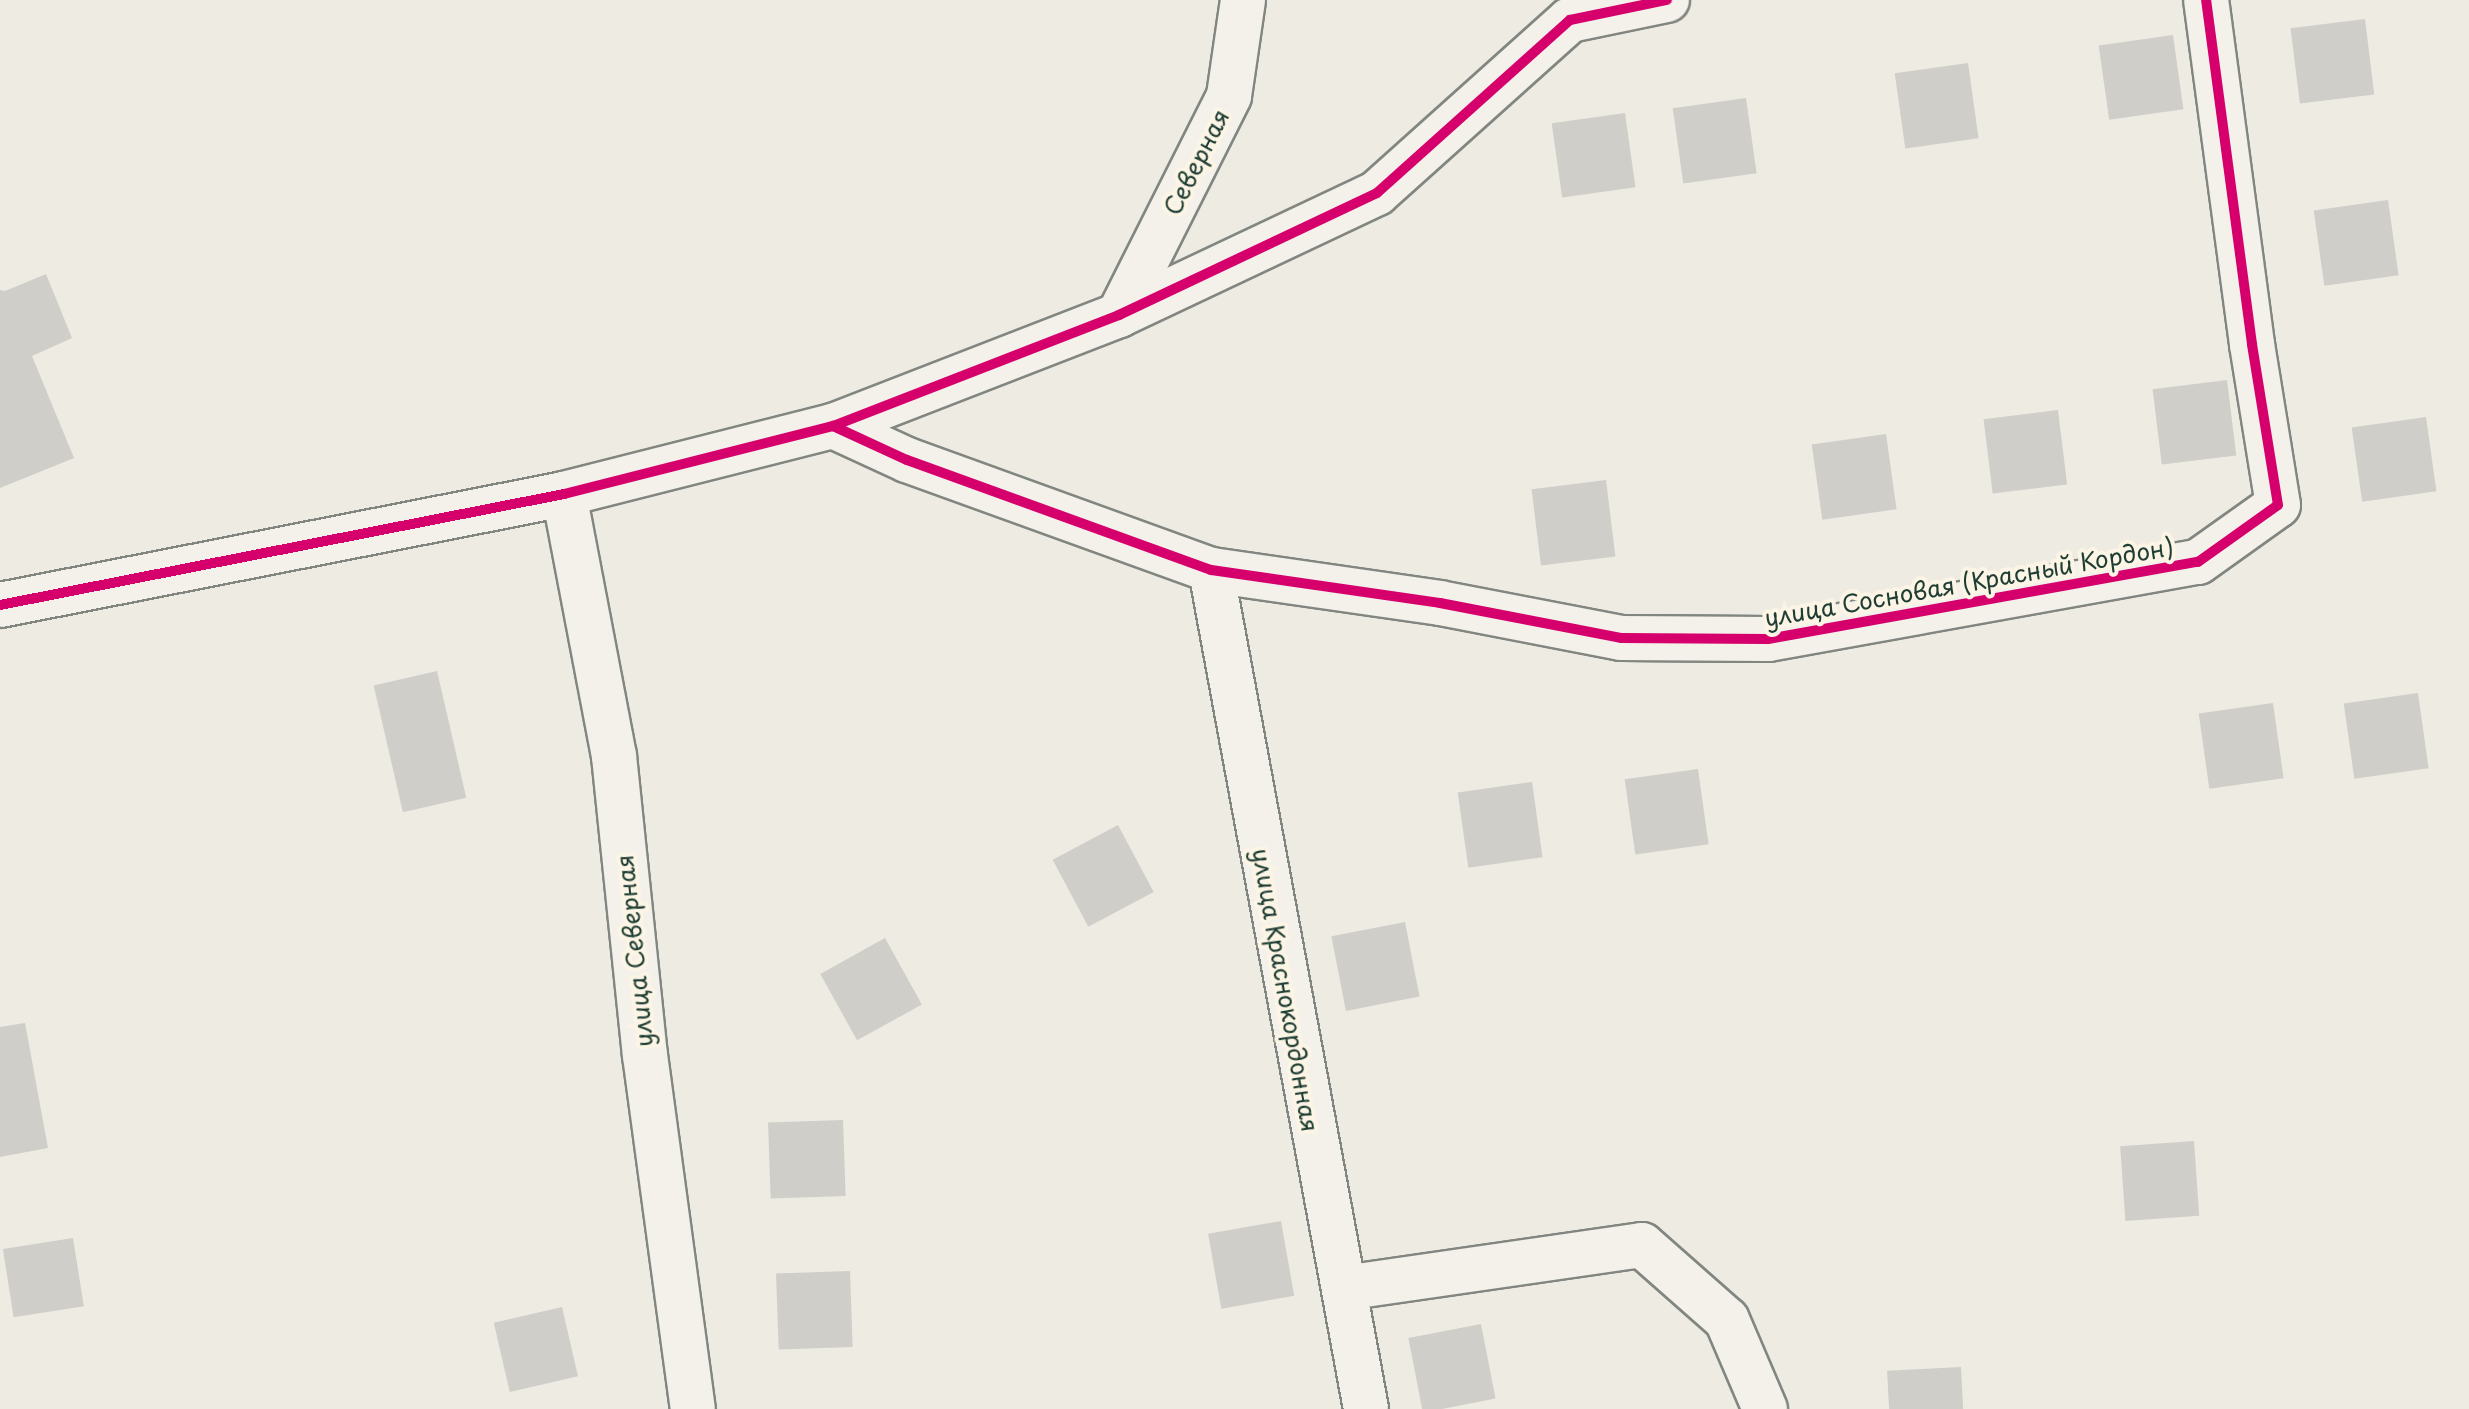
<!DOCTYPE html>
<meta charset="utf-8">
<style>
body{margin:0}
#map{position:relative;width:2469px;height:1409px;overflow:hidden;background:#eeebe3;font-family:"Playpen Sans",sans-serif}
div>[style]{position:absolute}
.building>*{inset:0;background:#cfcec9;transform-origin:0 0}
.roads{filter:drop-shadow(2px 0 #828681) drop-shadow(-2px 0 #828681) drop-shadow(0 2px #828681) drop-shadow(0 -2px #828681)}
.minor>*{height:44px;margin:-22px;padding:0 22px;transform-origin:22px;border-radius:22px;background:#f4f1eb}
.cycleway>*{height:10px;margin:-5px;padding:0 5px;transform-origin:5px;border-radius:5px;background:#d6006c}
span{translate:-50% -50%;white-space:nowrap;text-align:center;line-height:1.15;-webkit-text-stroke:8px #fcf5e5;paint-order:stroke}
.street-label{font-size:24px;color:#1f3d34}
</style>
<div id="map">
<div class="building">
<i style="left:2365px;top:19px;width:76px;height:75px;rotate:83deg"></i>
<i style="left:2173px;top:35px;width:75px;height:75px;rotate:82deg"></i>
<i style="left:1968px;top:63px;width:76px;height:74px;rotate:82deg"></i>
<i style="left:1746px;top:98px;width:76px;height:74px;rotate:82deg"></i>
<i style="left:1625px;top:113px;width:75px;height:74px;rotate:82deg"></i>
<i style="left:2388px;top:200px;width:76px;height:75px;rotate:82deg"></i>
<i style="clip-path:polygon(46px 274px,72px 338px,32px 356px,74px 458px,0 488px,0 290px,5px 291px)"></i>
<i style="left:2227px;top:380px;width:76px;height:75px;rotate:83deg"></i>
<i style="left:2058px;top:410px;width:75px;height:75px;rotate:83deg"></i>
<i style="left:2426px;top:417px;width:75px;height:75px;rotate:82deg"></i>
<i style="left:1886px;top:434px;width:76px;height:75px;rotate:82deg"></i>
<i style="left:1606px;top:480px;width:77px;height:75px;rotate:83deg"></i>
<i style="left:437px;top:671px;width:130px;height:65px;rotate:77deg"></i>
<i style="left:2418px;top:693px;width:76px;height:75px;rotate:82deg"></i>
<i style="left:2273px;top:703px;width:76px;height:75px;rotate:82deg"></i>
<i style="left:1698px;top:769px;width:76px;height:74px;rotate:82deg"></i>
<i style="left:1532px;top:782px;width:76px;height:75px;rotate:82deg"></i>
<i style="left:1118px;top:825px;width:76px;height:74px;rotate:62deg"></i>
<i style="left:1405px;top:922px;width:76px;height:75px;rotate:79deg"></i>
<i style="left:885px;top:938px;width:76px;height:74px;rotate:61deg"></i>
<i style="clip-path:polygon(25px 1023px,48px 1148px,0 1157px,0 1027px)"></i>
<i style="left:843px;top:1120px;width:76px;height:75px;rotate:88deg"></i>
<i style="left:2194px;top:1141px;width:75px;height:74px;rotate:86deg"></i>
<i style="left:1281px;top:1221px;width:76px;height:74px;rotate:80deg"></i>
<i style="left:73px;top:1238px;width:69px;height:71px;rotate:81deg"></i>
<i style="left:850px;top:1271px;width:76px;height:74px;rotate:88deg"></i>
<i style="left:562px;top:1307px;width:71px;height:70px;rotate:77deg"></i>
<i style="left:1481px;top:1324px;width:76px;height:74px;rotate:79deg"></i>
<i style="left:1961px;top:1367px;width:42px;height:74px;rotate:87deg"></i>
</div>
<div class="roads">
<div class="minor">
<i style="left:1119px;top:315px;width:245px;rotate:-63.3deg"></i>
<i style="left:1229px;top:96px;width:97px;rotate:-81.7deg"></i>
<i style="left:833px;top:426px;width:81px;rotate:24.7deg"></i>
<i style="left:907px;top:460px;width:323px;rotate:19.9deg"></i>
<i style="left:1211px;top:570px;width:231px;rotate:8.2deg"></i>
<i style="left:1440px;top:603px;width:184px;rotate:10.9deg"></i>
<i style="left:1621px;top:638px;width:147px;rotate:0.4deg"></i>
<i style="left:1768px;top:639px;width:437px;rotate:-10.2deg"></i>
<i style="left:2198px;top:562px;width:98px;rotate:-35.5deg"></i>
<i style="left:2278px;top:505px;width:163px;rotate:-99.2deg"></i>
<i style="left:2252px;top:344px;width:347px;rotate:-97.6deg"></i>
<i style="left:564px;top:494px;width:267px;rotate:79.2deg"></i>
<i style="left:614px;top:756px;width:301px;rotate:84.1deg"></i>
<i style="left:645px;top:1055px;width:357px;rotate:82.3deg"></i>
<i style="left:1211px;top:570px;width:853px;rotate:79.53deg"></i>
<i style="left:0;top:605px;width:575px;rotate:-11.13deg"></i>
<i style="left:564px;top:494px;width:277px;rotate:-14.2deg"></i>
<i style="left:833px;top:426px;width:307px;rotate:-21.2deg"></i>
<i style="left:1119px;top:315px;width:285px;rotate:-25.3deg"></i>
<i style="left:1377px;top:193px;width:259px;rotate:-41.9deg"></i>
<i style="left:1570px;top:20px;width:99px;rotate:-11.7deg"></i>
<i style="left:1344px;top:1288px;width:301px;rotate:-8.2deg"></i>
<i style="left:1642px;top:1245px;width:113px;rotate:41.4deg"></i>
<i style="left:1727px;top:1320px;width:97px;rotate:66.9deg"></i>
</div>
</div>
<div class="cycleway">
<i style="left:833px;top:426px;width:81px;rotate:24.7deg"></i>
<i style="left:907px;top:460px;width:323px;rotate:19.9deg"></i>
<i style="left:1211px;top:570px;width:231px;rotate:8.2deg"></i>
<i style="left:1440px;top:603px;width:184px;rotate:10.9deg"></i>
<i style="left:1621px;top:638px;width:147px;rotate:0.4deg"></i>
<i style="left:1768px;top:639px;width:437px;rotate:-10.2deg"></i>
<i style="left:2198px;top:562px;width:98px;rotate:-35.5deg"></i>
<i style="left:2278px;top:505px;width:163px;rotate:-99.2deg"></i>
<i style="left:2252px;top:344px;width:347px;rotate:-97.6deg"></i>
<i style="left:0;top:605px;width:575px;rotate:-11.13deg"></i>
<i style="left:564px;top:494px;width:277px;rotate:-14.2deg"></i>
<i style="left:833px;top:426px;width:307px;rotate:-21.2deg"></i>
<i style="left:1119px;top:315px;width:285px;rotate:-25.3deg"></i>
<i style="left:1377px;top:193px;width:259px;rotate:-41.9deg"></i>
<i style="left:1570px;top:20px;width:99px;rotate:-11.7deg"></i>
</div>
<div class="street-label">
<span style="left:1196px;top:162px;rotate:-63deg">Северная</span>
<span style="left:1969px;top:582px;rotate:-10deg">улица Сосновая (Красный Кордон)</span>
<span style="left:634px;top:951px;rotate:-96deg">улица Северная</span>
<span style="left:1286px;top:990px;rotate:80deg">улица Краснокордонная</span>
</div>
</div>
